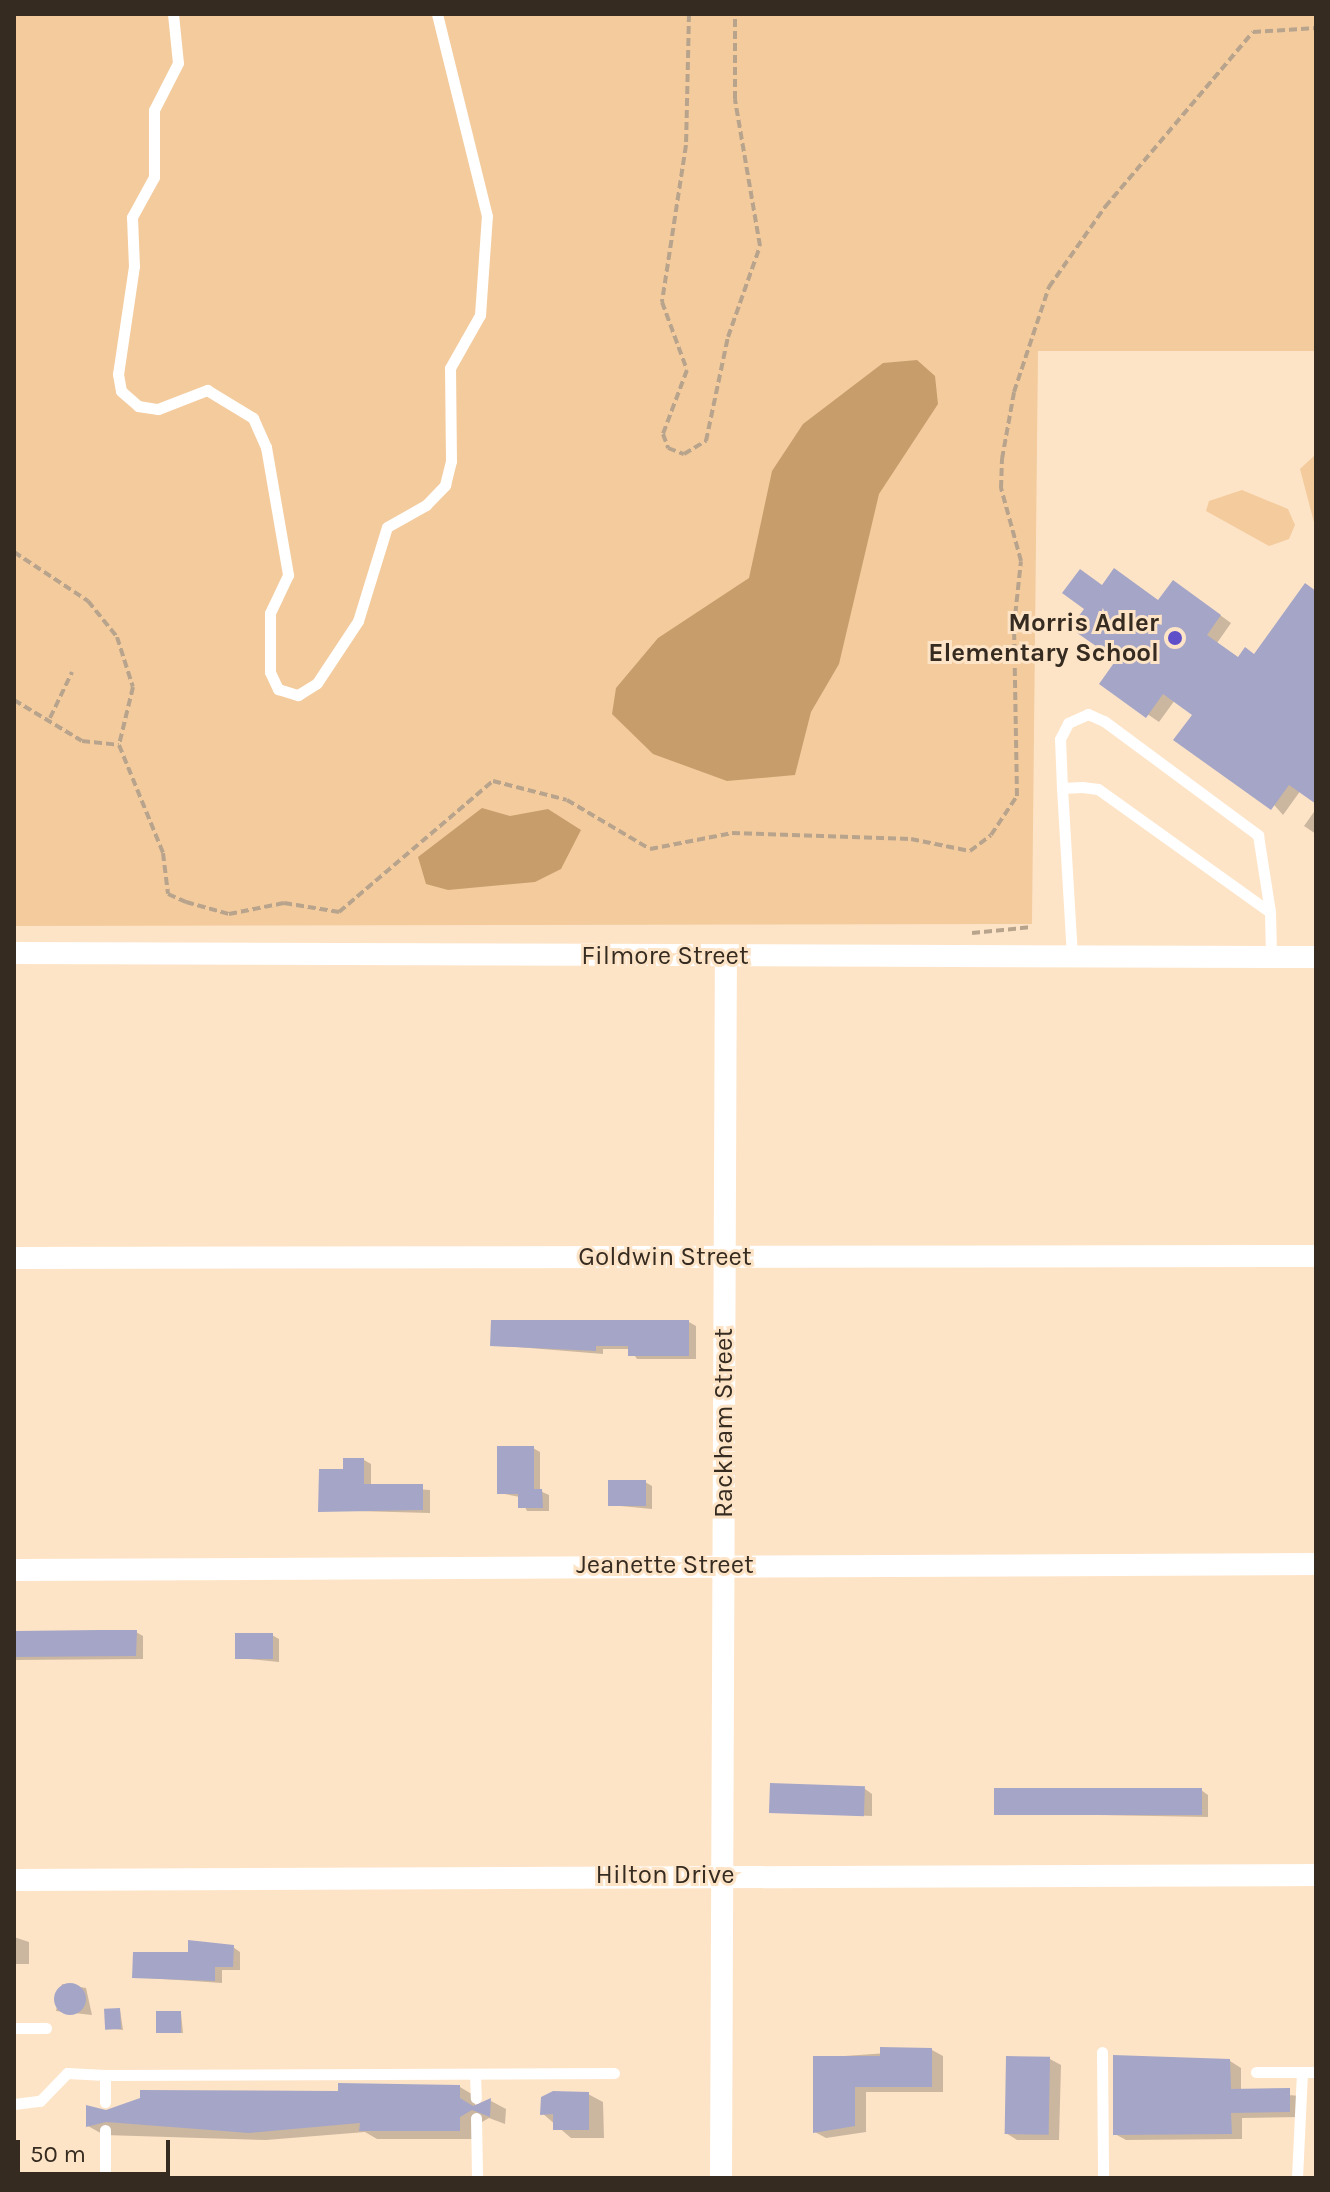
<!DOCTYPE html>
<style>
body{margin:0}
#map{position:relative;width:1330px;height:2192px;overflow:hidden;background:#fee4c7;font-family:Karla,sans-serif}
div>[style]{position:absolute}
.green>*{inset:0;background:#f3cb9d}
.water>*{inset:0;background:#c79d6c}
.shadow>*{inset:0;background:#0003}
.building>*{inset:0;background:#a5a6c7;transform-origin:0 0}
.round{border-radius:50%}
.path>*{height:4px;margin-top:-2px;transform-origin:0;background:repeating-linear-gradient(90deg,#b8a48d 0 8px,transparent 0 12px)}
.lane>*{height:11px;margin:-5.5px;padding:0 5.5px;transform-origin:5.5px;border-radius:5.5px;background:#fff}
.street>*{height:22px;margin:-11px;padding:0 11px;transform-origin:11px;border-radius:11px;background:#fff}
.dots>*{width:22px;height:22px;translate:-50% -50%;box-sizing:border-box;border:4px solid #fee4c7;border-radius:50%}
span{translate:-50% -50%;white-space:nowrap;text-align:center;line-height:1.15;-webkit-text-stroke:6px #fee4c7;paint-order:stroke}
.poi-label{font-size:26px;color:#352b20;font-weight:700}
.right{translate:-100% -50%;text-align:right}
.street-label{font-size:26px;color:#352b20}
.frame{position:absolute;inset:0;border:16px solid #352b20;pointer-events:none}
.scale{position:absolute;left:16px;top:2140px;width:154px;height:36px;box-sizing:border-box;border:4px solid #352b20;border-top:0;padding-left:10px;font-size:24px;line-height:28px;white-space:nowrap;color:#352b20;-webkit-text-stroke:6px #fee4c7;paint-order:stroke}
</style>
<div id="map">
<div class="green">
<i style="clip-path:polygon(14px 14px,1316px 14px,1316px 351px,1038px 351px,1032px 924px,14px 926px)"></i>
<i style="clip-path:polygon(1316px 454px,1316px 530px,1300px 469px)"></i>
<i style="clip-path:polygon(1242px 490px,1288px 509px,1295px 525px,1289px 539px,1269px 546px,1206px 511px,1209px 501px)"></i>
</div>
<div class="water">
<i style="clip-path:polygon(917px 360px,935px 376px,938px 404px,879px 494px,839px 664px,811px 712px,795px 775px,727px 781px,653px 754px,612px 714px,616px 688px,658px 638px,749px 578px,772px 471px,803px 424px,883px 363px)"></i>
<i style="clip-path:polygon(482px 808px,510px 816px,548px 809px,581px 830px,561px 869px,535px 882px,448px 890px,426px 884px,418px 857px)"></i>
</div>
<div class="shadow">
<i style="clip-path:polygon(1103px 586px,1160px 602px,1184px 589px,1231px 623px,1217px 643px,1239px 658px,1255px 656px,1316px 592px,1316px 801px,1301px 790px,1283px 815px,1194px 714px,1175px 700px,1159px 722px,1102px 683px,1119px 660px)"></i>
<i style="clip-path:polygon(1316px 809px,1316px 834px,1304px 826px)"></i>
<i style="clip-path:polygon(689px 1322px,696px 1326px,696px 1359px,637px 1359px,630px 1349px,603px 1349px,603px 1354px,492px 1345px)"></i>
<i style="clip-path:polygon(533px 1448px,540px 1452px,540px 1491px,549px 1495px,549px 1511px,527px 1511px,520px 1497px,499px 1493px)"></i>
<i style="clip-path:polygon(364px 1460px,371px 1464px,371px 1486px,430px 1490px,430px 1513px,320px 1510px,345px 1471px)"></i>
<i style="clip-path:polygon(645px 1482px,652px 1486px,652px 1509px,610px 1505px)"></i>
<i style="clip-path:polygon(14px 1632px,136px 1632px,143px 1636px,143px 1659px,14px 1660px)"></i>
<i style="clip-path:polygon(272px 1635px,279px 1639px,279px 1662px,237px 1658px)"></i>
<i style="clip-path:polygon(865px 1789px,872px 1794px,872px 1816px,772px 1812px)"></i>
<i style="clip-path:polygon(1201px 1790px,1208px 1795px,1208px 1817px,995px 1813px)"></i>
<i style="clip-path:polygon(14px 1937px,29px 1942px,29px 1964px,14px 1964px)"></i>
<i style="clip-path:polygon(233px 1947px,240px 1952px,240px 1970px,222px 1970px,222px 1983px,134px 1977px,190px 1954px)"></i>
<i style="clip-path:polygon(62px 1984px,86px 1988px,92px 2015px,56px 2011px)"></i>
<i style="clip-path:polygon(120px 2010px,123px 2030px,106px 2028px)"></i>
<i style="clip-path:polygon(181px 2013px,183px 2033px,158px 2032px)"></i>
<i style="clip-path:polygon(932px 2050px,943px 2056px,943px 2092px,866px 2092px,866px 2132px,826px 2138px,815px 2132px,815px 2058px)"></i>
<i style="clip-path:polygon(1050px 2059px,1061px 2065px,1059px 2140px,1017px 2140px,1006px 2133px)"></i>
<i style="clip-path:polygon(1230px 2061px,1241px 2068px,1241px 2091px,1300px 2096px,1301px 2117px,1242px 2118px,1242px 2139px,1126px 2140px,1115px 2134px)"></i>
<i style="clip-path:polygon(460px 2087px,475px 2096px,475px 2107px,491px 2101px,506px 2109px,505px 2124px,489px 2118px,475px 2126px,475px 2139px,377px 2139px,365px 2132px,266px 2140px,104px 2135px,88px 2126px,106px 2112px)"></i>
<i style="clip-path:polygon(588px 2094px,603px 2102px,604px 2138px,571px 2138px,542px 2113px)"></i>
</div>
<div class="building">
<i style="clip-path:polygon(1114px 568px,1158px 600px,1173px 580px,1221px 615px,1207px 635px,1238px 657px,1245px 647px,1254px 654px,1305px 583px,1316px 591px,1316px 804px,1289px 785px,1271px 810px,1173px 740px,1192px 715px,1163px 694px,1146px 718px,1099px 684px,1116px 660px,1070px 628px,1084px 609px,1062px 593px,1080px 569px,1102px 585px)"></i>
<i style="clip-path:polygon(491px 1320px,689px 1320px,689px 1356px,628px 1356px,628px 1346px,596px 1346px,596px 1351px,490px 1346px)"></i>
<i style="clip-path:polygon(497px 1446px,534px 1446px,534px 1489px,542px 1489px,543px 1508px,518px 1508px,518px 1494px,497px 1494px)"></i>
<i style="clip-path:polygon(343px 1458px,364px 1458px,364px 1484px,423px 1484px,423px 1510px,318px 1512px,319px 1469px,343px 1469px)"></i>
<i style="left:608px;top:1480px;width:38px;height:26px"></i>
<i style="clip-path:polygon(99px 1630px,137px 1630px,136px 1656px,14px 1657px,14px 1631px)"></i>
<i style="left:235px;top:1633px;width:38px;height:26px"></i>
<i style="left:770px;top:1783px;width:95px;height:30px;rotate:2deg"></i>
<i style="left:994px;top:1788px;width:208px;height:27px"></i>
<i style="clip-path:polygon(188px 1940px,234px 1945px,233px 1967px,215px 1967px,215px 1981px,132px 1978px,133px 1952px,188px 1952px)"></i>
<i class="round" style="left:54px;top:1983px;width:32px;height:32px"></i>
<i style="left:120px;top:2008px;width:21px;height:16px;rotate:87deg"></i>
<i style="left:156px;top:2011px;width:25px;height:22px"></i>
<i style="clip-path:polygon(880px 2047px,932px 2048px,932px 2087px,855px 2087px,855px 2126px,813px 2133px,813px 2056px,880px 2056px)"></i>
<i style="clip-path:polygon(1113px 2055px,1230px 2059px,1231px 2089px,1290px 2088px,1290px 2112px,1231px 2113px,1232px 2134px,1113px 2135px)"></i>
<i style="left:1006px;top:2056px;width:44px;height:78px;rotate:1deg"></i>
<i style="clip-path:polygon(338px 2083px,460px 2085px,460px 2098px,473px 2106px,491px 2098px,490px 2117px,472px 2110px,460px 2117px,460px 2131px,359px 2131px,360px 2123px,249px 2133px,106px 2122px,86px 2127px,86px 2105px,106px 2110px,140px 2098px,140px 2090px,338px 2091px)"></i>
<i style="clip-path:polygon(553px 2091px,589px 2092px,589px 2130px,553px 2130px,553px 2114px,540px 2115px,541px 2097px)"></i>
</div>
<div class="path">
<i style="left:689px;top:14px;width:131px;rotate:91.3deg"></i>
<i style="left:686px;top:145px;width:159px;rotate:98.7deg"></i>
<i style="left:662px;top:302px;width:72px;rotate:69.8deg"></i>
<i style="left:687px;top:370px;width:68px;rotate:110.6deg"></i>
<i style="left:663px;top:434px;width:15px;rotate:70deg"></i>
<i style="left:668px;top:448px;width:17px;rotate:21deg"></i>
<i style="left:684px;top:454px;width:26px;rotate:-31deg"></i>
<i style="left:706px;top:441px;width:106px;rotate:-78.1deg"></i>
<i style="left:728px;top:337px;width:96px;rotate:-70.6deg"></i>
<i style="left:760px;top:246px;width:149px;rotate:-99.7deg"></i>
<i style="left:735px;top:99px;width:85px;rotate:-90deg"></i>
<i style="left:14px;top:552px;width:89px;rotate:33.5deg"></i>
<i style="left:88px;top:601px;width:46px;rotate:51.1deg"></i>
<i style="left:117px;top:637px;width:52px;rotate:72.3deg"></i>
<i style="left:133px;top:687px;width:60px;rotate:103.6deg"></i>
<i style="left:119px;top:745px;width:117px;rotate:67.8deg"></i>
<i style="left:163px;top:853px;width:41px;rotate:83deg"></i>
<i style="left:168px;top:894px;width:20px;rotate:24deg"></i>
<i style="left:186px;top:902px;width:45px;rotate:15.6deg"></i>
<i style="left:229px;top:914px;width:56px;rotate:-11.3deg"></i>
<i style="left:284px;top:903px;width:56px;rotate:9.3deg"></i>
<i style="left:339px;top:912px;width:202px;rotate:-40.4deg"></i>
<i style="left:493px;top:781px;width:76px;rotate:14.4deg"></i>
<i style="left:567px;top:800px;width:96px;rotate:30.6deg"></i>
<i style="left:650px;top:849px;width:84px;rotate:-11deg"></i>
<i style="left:732px;top:833px;width:179px;rotate:1.9deg"></i>
<i style="left:911px;top:839px;width:60px;rotate:11.5deg"></i>
<i style="left:970px;top:851px;width:26px;rotate:-37deg"></i>
<i style="left:991px;top:835px;width:47px;rotate:-56.3deg"></i>
<i style="left:1017px;top:796px;width:170px;rotate:-91deg"></i>
<i style="left:1014px;top:626px;width:65px;rotate:-83.9deg"></i>
<i style="left:1021px;top:561px;width:76px;rotate:-105.3deg"></i>
<i style="left:1001px;top:488px;width:29px;rotate:-88deg"></i>
<i style="left:1002px;top:459px;width:68px;rotate:-79.8deg"></i>
<i style="left:1014px;top:392px;width:111px;rotate:-71.6deg"></i>
<i style="left:1049px;top:287px;width:98px;rotate:-55deg"></i>
<i style="left:1105px;top:207px;width:229px;rotate:-49.8deg"></i>
<i style="left:1253px;top:32px;width:63px;rotate:-3.6deg"></i>
<i style="left:14px;top:700px;width:79px;rotate:31.1deg"></i>
<i style="left:82px;top:741px;width:37px;rotate:6deg"></i>
<i style="left:50px;top:718px;width:51px;rotate:-64.4deg"></i>
<i style="left:972px;top:933px;width:60px;rotate:-5.7deg"></i>
</div>
<div class="lane">
<i style="left:173px;top:14px;width:49px;rotate:84.2deg"></i>
<i style="left:178px;top:63px;width:53px;rotate:117.1deg"></i>
<i style="left:154px;top:110px;width:67px;rotate:90deg"></i>
<i style="left:154px;top:177px;width:46px;rotate:118.8deg"></i>
<i style="left:132px;top:217px;width:49px;rotate:87.7deg"></i>
<i style="left:134px;top:266px;width:109px;rotate:98.4deg"></i>
<i style="left:118px;top:374px;width:17px;rotate:80deg"></i>
<i style="left:121px;top:391px;width:23px;rotate:41deg"></i>
<i style="left:138px;top:406px;width:20px;rotate:9deg"></i>
<i style="left:158px;top:409px;width:53px;rotate:-21.2deg"></i>
<i style="left:207px;top:390px;width:54px;rotate:31.3deg"></i>
<i style="left:253px;top:418px;width:32px;rotate:66deg"></i>
<i style="left:266px;top:447px;width:130px;rotate:80.2deg"></i>
<i style="left:288px;top:575px;width:42px;rotate:115.3deg"></i>
<i style="left:270px;top:613px;width:59px;rotate:90deg"></i>
<i style="left:270px;top:672px;width:19px;rotate:65deg"></i>
<i style="left:278px;top:689px;width:21px;rotate:17deg"></i>
<i style="left:298px;top:695px;width:22px;rotate:-32deg"></i>
<i style="left:317px;top:683px;width:74px;rotate:-56.5deg"></i>
<i style="left:358px;top:621px;width:98px;rotate:-72.9deg"></i>
<i style="left:387px;top:527px;width:45px;rotate:-29.4deg"></i>
<i style="left:426px;top:505px;width:28px;rotate:-46deg"></i>
<i style="left:445px;top:485px;width:25px;rotate:-76deg"></i>
<i style="left:451px;top:461px;width:93px;rotate:-90.6deg"></i>
<i style="left:450px;top:368px;width:61px;rotate:-60.5deg"></i>
<i style="left:480px;top:315px;width:99px;rotate:-86deg"></i>
<i style="left:487px;top:216px;width:208px;rotate:-103.9deg"></i>
<i style="left:1062px;top:788px;width:49px;rotate:-92.3deg"></i>
<i style="left:1060px;top:739px;width:18px;rotate:-63deg"></i>
<i style="left:1068px;top:723px;width:22px;rotate:-24deg"></i>
<i style="left:1088px;top:714px;width:17px;rotate:24deg"></i>
<i style="left:1104px;top:721px;width:192px;rotate:36.5deg"></i>
<i style="left:1258px;top:835px;width:78px;rotate:81.1deg"></i>
<i style="left:1072px;top:956px;width:168px;rotate:-93.4deg"></i>
<i style="left:1062px;top:788px;width:20px;rotate:-3deg"></i>
<i style="left:1082px;top:787px;width:16px;rotate:7deg"></i>
<i style="left:1098px;top:789px;width:211px;rotate:35.6deg"></i>
<i style="left:1270px;top:912px;width:45px;rotate:88.7deg"></i>
<i style="left:14px;top:2028px;width:32px"></i>
<i style="left:1102px;top:2052px;width:126px;rotate:89.5deg"></i>
<i style="left:1256px;top:2072px;width:60px"></i>
<i style="left:475px;top:2074px;width:24px;rotate:88deg"></i>
<i style="left:105px;top:2102px;width:27px;rotate:-90deg"></i>
<i style="left:105px;top:2075px;width:509px;rotate:-0.23deg"></i>
<i style="left:14px;top:2104px;width:26px;rotate:-7deg"></i>
<i style="left:40px;top:2101px;width:39px;rotate:-46deg"></i>
<i style="left:67px;top:2073px;width:38px;rotate:3deg"></i>
<i style="left:476px;top:2118px;width:60px;rotate:89deg"></i>
<i style="left:105px;top:2178px;width:48px;rotate:-90deg"></i>
<i style="left:1297px;top:2178px;width:106px;rotate:-87.3deg"></i>
</div>
<div class="street">
<i style="left:14px;top:953px;width:1302px;rotate:0.18deg"></i>
<i style="left:14px;top:1258px;width:1302px;rotate:-0.09deg"></i>
<i style="left:14px;top:1570px;width:1302px;rotate:-0.26deg"></i>
<i style="left:14px;top:1880px;width:1302px;rotate:-0.22deg"></i>
<i style="left:721px;top:2178px;width:1222px;rotate:-89.77deg"></i>
</div>
<div class="dots">
<i style="left:1175px;top:638px;background:#5f50c9"></i>
</div>
<div class="poi-label">
<span class="right" style="left:1159px;top:638px">Morris Adler<br>Elementary School</span>
</div>
<div class="street-label">
<span style="left:665px;top:956px">Filmore Street</span>
<span style="left:665px;top:1257px">Goldwin Street</span>
<span style="left:724px;top:1423px;rotate:-90deg">Rackham Street</span>
<span style="left:665px;top:1565px">Jeanette Street</span>
<span style="left:665px;top:1875px">Hilton Drive</span>
</div>
<div class="frame"></div>
<div class="scale">50 m</div>
</div>
